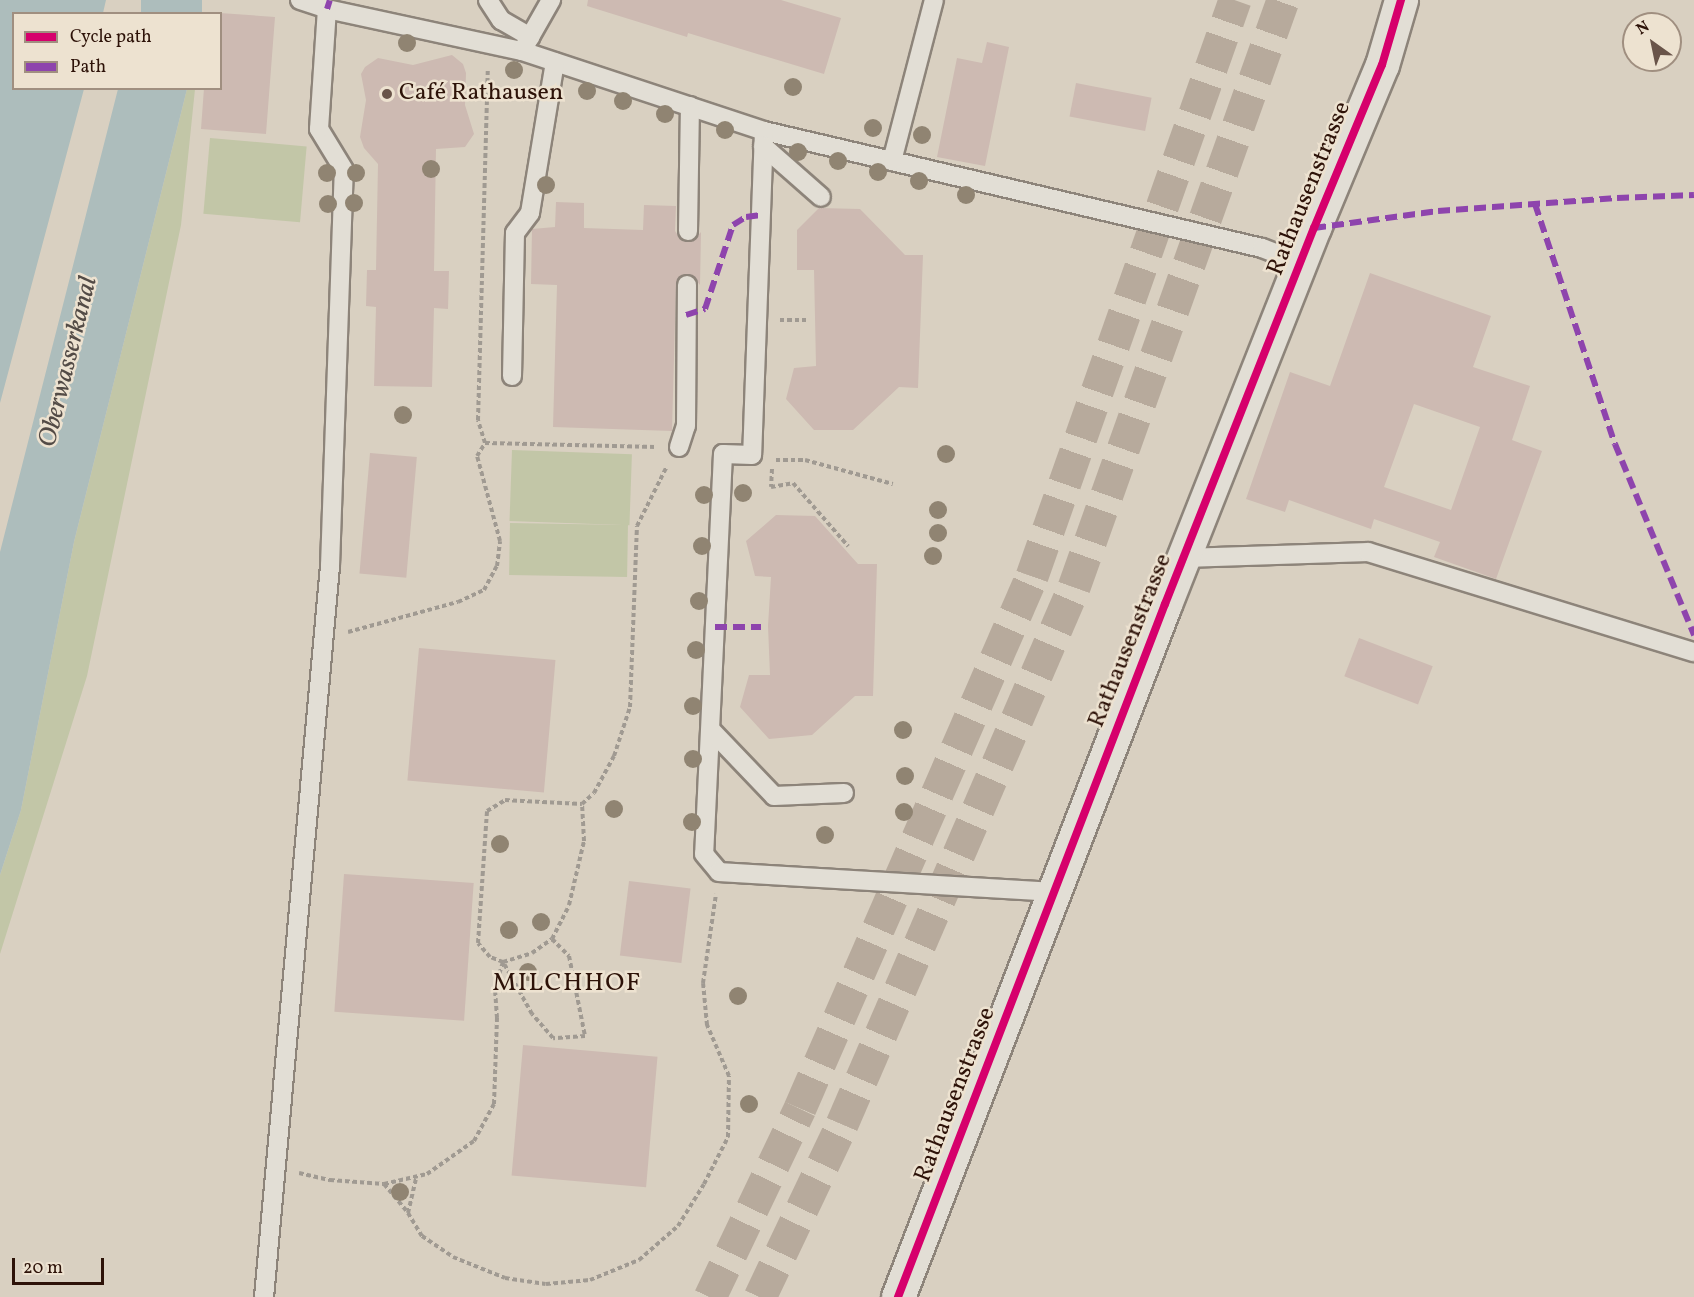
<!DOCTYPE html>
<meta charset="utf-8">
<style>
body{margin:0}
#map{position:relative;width:1694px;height:1297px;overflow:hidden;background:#d9d0c1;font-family:Vollkorn,serif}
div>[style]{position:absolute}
.green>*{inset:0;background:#c2c6a7;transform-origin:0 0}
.water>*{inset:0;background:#adbdbc;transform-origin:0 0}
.building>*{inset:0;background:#cdbab2;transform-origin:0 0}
.motorway-tunnel>*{height:33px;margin-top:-16.5px;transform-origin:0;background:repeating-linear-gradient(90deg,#b7aa9c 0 33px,transparent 0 49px)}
.path>*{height:4px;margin-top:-2px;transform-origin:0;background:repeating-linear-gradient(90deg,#a09a92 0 4.5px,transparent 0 7.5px)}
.roads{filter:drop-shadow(2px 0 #8d847a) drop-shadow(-2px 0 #8d847a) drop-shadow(0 2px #8d847a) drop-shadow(0 -2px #8d847a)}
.service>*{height:18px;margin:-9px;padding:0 9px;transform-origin:9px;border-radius:9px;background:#e2ded5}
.minor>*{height:33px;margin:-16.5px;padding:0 16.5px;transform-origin:16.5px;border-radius:16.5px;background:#e2ded5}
.quiet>*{height:6px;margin-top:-3px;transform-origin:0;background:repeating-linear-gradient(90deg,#8e44ad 0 12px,transparent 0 18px)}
.cycleway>*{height:8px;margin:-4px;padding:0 4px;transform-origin:4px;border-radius:4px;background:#d6006c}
.trees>*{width:18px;height:18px;margin:-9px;border-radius:50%;background:#908472}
.dots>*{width:16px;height:16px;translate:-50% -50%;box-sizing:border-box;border:3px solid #ede2d0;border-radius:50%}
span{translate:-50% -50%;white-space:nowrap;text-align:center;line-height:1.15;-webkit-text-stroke:5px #ede2d0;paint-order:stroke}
.poi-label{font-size:24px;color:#2d1208}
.left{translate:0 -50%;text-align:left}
.street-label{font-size:24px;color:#2d1208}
.water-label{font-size:26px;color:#534b46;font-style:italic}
.neighbourhood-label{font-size:26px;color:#2d1208;letter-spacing:1.5px}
.legend{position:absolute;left:12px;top:12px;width:210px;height:78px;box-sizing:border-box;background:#ede2d0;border:2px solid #a08f80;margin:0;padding:8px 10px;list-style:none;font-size:18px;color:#2d1208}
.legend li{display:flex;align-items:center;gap:12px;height:30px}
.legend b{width:30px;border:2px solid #a08f80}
.north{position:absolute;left:1622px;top:12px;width:60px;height:60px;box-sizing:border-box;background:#ede2d0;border:2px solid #a08f80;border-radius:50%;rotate:327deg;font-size:16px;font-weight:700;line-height:24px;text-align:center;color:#2d1208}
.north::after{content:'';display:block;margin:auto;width:21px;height:27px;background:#695449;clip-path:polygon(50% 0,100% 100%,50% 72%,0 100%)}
.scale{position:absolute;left:12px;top:1258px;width:92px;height:27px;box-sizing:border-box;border:3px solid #2d1208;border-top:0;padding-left:8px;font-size:18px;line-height:21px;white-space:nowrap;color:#2d1208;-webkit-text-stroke:4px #ede2d0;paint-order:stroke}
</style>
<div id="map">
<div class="green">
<i style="clip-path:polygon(187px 89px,195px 89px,181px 225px,87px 676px,0 954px,0 875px,21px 810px,74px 542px)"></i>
<i style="left:210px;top:138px;width:97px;height:76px;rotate:5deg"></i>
<i style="left:512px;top:450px;width:120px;height:71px;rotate:2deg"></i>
<i style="left:510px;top:523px;width:118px;height:52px;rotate:1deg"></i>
</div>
<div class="water">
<i style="clip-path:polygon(0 0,106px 0,103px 13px,14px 14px,14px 88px,84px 89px,0 403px)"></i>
<i style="left:141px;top:0;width:61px;height:14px"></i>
<i style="clip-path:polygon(118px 89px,187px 89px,74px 542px,21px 810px,0 875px,0 552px)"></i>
</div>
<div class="building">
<i style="clip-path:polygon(588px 0,781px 0,841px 18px,824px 74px,688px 33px,687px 37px,587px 6px)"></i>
<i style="clip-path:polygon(220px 13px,275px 17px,266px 134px,201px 129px,204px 88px,220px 88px)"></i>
<i style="clip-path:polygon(987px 42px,1009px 47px,985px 166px,937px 157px,957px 58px,982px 63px)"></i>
<i style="clip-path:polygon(452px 55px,463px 64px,466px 73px,465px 105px,474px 134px,465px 147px,436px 149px,434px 271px,449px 271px,448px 309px,434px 308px,432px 387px,374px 386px,376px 307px,366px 306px,367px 270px,376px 270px,378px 164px,364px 148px,360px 137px,366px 100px,361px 74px,365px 67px,378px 58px,413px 65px)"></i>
<i style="left:1076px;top:83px;width:77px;height:34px;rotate:11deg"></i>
<i style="clip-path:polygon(556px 202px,584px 203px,584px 228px,643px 230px,644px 205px,676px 206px,675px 231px,679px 237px,688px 242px,694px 240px,701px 232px,700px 285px,693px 276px,688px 274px,681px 276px,676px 284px,672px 431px,553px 427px,557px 285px,531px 284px,532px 229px,555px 227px)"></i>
<i style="clip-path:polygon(819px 208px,860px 209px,905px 255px,923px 255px,918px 388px,899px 387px,853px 430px,814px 430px,786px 399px,794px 368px,816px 366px,814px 270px,797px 270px,797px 230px)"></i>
<i style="clip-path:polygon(evenodd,1370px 273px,1491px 316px,1473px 367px,1530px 386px,1512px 440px,1542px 451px,1496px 579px,1434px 557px,1440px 542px,1374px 519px,1371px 529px,1289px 500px,1285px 512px,1246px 499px,1290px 372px,1330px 386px,1370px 273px,1414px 404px,1480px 427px,1451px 510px,1384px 487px,1414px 404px)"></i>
<i style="left:370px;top:453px;width:47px;height:121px;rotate:5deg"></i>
<i style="clip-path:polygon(776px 515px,815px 516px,858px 564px,877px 564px,873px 696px,855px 696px,812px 735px,769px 739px,740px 707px,749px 675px,770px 675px,768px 626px,771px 577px,755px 576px,746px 541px)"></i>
<i style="left:1359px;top:638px;width:79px;height:41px;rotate:21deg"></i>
<i style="left:419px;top:648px;width:137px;height:133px;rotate:5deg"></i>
<i style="left:344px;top:874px;width:130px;height:138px;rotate:4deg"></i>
<i style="left:629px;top:881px;width:62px;height:75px;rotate:7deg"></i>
<i style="left:523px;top:1045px;width:135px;height:131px;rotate:5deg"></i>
</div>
<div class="motorway-tunnel">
<i style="left:710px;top:1297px;width:209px;rotate:-64.5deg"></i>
<i style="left:800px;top:1108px;width:580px;rotate:-66.44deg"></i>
<i style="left:1032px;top:576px;width:611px;rotate:-70.59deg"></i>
<i style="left:760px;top:1297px;width:191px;rotate:-64.6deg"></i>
<i style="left:842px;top:1124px;width:585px;rotate:-66.63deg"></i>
<i style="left:1074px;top:587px;width:623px;rotate:-70.4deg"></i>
</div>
<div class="path">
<i style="left:780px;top:320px;width:26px"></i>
<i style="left:485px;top:443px;width:24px;rotate:-107deg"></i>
<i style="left:478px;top:420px;width:352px;rotate:-88.4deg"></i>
<i style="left:776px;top:460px;width:29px"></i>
<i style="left:805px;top:460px;width:91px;rotate:15.3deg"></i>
<i style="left:772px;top:469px;width:18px;rotate:93deg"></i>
<i style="left:771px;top:487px;width:22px;rotate:-10deg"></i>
<i style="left:793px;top:483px;width:84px;rotate:48.9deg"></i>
<i style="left:348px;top:632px;width:114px;rotate:-15.3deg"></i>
<i style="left:458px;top:602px;width:29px;rotate:-25deg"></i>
<i style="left:484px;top:590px;width:27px;rotate:-62deg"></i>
<i style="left:497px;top:566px;width:25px;rotate:-83deg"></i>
<i style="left:500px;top:541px;width:88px;rotate:-105.1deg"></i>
<i style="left:477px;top:456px;width:15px;rotate:-58deg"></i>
<i style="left:485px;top:443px;width:171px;rotate:1.3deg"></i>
<i style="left:552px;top:939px;width:24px;rotate:45deg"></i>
<i style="left:569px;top:956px;width:82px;rotate:78.7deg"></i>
<i style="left:585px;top:1036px;width:32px;rotate:176deg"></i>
<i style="left:553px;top:1038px;width:32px;rotate:-131deg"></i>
<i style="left:532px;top:1014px;width:60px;rotate:-119.1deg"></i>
<i style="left:503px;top:962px;width:14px;rotate:-159deg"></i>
<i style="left:490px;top:957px;width:18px;rotate:-131deg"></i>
<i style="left:478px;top:943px;width:132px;rotate:-86.1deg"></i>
<i style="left:487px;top:811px;width:21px;rotate:-31deg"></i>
<i style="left:505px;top:800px;width:77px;rotate:3deg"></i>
<i style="left:582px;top:804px;width:16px;rotate:-43deg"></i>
<i style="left:594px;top:793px;width:42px;rotate:-61.6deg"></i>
<i style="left:614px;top:756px;width:52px;rotate:-71.9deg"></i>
<i style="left:630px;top:707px;width:181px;rotate:-87.8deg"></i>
<i style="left:637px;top:526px;width:67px;rotate:-63.4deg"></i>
<i style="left:299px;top:1173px;width:32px;rotate:13deg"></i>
<i style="left:330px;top:1180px;width:54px;rotate:4.2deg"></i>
<i style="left:384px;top:1184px;width:44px;rotate:-13.1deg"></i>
<i style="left:427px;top:1174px;width:57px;rotate:-35.1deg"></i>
<i style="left:474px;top:1141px;width:42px;rotate:-61.6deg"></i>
<i style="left:494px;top:1104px;width:86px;rotate:-88deg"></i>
<i style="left:497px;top:1018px;width:30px;rotate:-94deg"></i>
<i style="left:495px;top:988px;width:27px;rotate:-73deg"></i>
<i style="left:503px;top:962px;width:30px;rotate:-17deg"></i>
<i style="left:532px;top:953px;width:24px;rotate:-35deg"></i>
<i style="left:552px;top:939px;width:38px;rotate:-63deg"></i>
<i style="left:569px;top:905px;width:66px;rotate:-76.8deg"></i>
<i style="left:584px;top:841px;width:37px;rotate:-93deg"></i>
<i style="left:384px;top:1184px;width:38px;rotate:50deg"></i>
<i style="left:408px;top:1213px;width:37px;rotate:-77deg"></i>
<i style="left:408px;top:1213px;width:27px;rotate:59deg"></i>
<i style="left:422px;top:1236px;width:37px;rotate:34deg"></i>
<i style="left:453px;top:1257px;width:56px;rotate:22deg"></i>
<i style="left:505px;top:1278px;width:41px;rotate:8.3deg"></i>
<i style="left:546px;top:1284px;width:44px;rotate:-5.2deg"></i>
<i style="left:590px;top:1280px;width:53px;rotate:-22.2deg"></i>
<i style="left:639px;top:1260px;width:52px;rotate:-41.1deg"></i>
<i style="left:678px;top:1226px;width:49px;rotate:-58.2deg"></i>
<i style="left:704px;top:1184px;width:53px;rotate:-62.9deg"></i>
<i style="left:728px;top:1137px;width:61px;rotate:-89.1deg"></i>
<i style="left:729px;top:1076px;width:56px;rotate:-113.3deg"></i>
<i style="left:707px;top:1025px;width:42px;rotate:-95.4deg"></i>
<i style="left:703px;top:983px;width:90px;rotate:-81.7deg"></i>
</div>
<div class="roads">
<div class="service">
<i style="left:300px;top:0;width:28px;rotate:18deg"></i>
<i style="left:327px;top:9px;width:199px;rotate:12.2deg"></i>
<i style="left:522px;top:51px;width:255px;rotate:18.3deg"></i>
<i style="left:764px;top:131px;width:512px;rotate:13.22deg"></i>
<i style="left:1262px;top:248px;width:42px;rotate:21deg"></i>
<i style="left:488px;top:0;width:24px;rotate:57deg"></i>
<i style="left:501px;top:20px;width:34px;rotate:30deg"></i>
<i style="left:522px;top:51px;width:59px;rotate:-60.4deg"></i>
<i style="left:764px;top:131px;width:324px;rotate:92.1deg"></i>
<i style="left:752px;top:455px;width:29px;rotate:-178deg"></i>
<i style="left:723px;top:454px;width:400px;rotate:92.7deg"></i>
<i style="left:704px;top:854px;width:23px;rotate:50deg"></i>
<i style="left:719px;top:872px;width:336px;rotate:3.4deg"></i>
<i style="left:763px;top:146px;width:77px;rotate:41.3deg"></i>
<i style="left:892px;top:161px;width:166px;rotate:-75.4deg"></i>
<i style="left:688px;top:231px;width:125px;rotate:-89.1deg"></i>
<i style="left:512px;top:376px;width:143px;rotate:-88.8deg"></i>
<i style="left:515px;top:233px;width:25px;rotate:-53deg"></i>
<i style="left:530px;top:213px;width:153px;rotate:-80.6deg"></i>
<i style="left:679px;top:447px;width:22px;rotate:-72deg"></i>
<i style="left:686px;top:426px;width:141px;rotate:-89.6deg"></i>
<i style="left:1185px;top:558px;width:183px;rotate:-1.9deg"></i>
<i style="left:1368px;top:552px;width:341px;rotate:17.1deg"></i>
<i style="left:711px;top:730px;width:91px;rotate:46.3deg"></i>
<i style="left:774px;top:796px;width:70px;rotate:-2.5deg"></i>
<i style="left:264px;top:1297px;width:734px;rotate:-84.84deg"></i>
<i style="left:330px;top:566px;width:396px;rotate:-88deg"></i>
<i style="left:344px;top:170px;width:48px;rotate:-121.4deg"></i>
<i style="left:319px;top:129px;width:120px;rotate:-86.2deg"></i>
</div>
<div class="minor">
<i style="left:898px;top:1297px;width:743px;rotate:-68.93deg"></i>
<i style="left:1165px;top:604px;width:404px;rotate:-68.4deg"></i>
<i style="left:1314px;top:228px;width:177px;rotate:-67.4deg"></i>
<i style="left:1382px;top:65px;width:68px;rotate:-73.7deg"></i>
</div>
</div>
<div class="quiet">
<i style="left:327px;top:9px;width:9px;rotate:-72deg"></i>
<i style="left:1535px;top:204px;width:253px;rotate:71.6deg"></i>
<i style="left:1615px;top:444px;width:207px;rotate:67.5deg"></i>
<i style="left:1314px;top:228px;width:125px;rotate:-7.8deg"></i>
<i style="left:1438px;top:211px;width:179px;rotate:-4.2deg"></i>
<i style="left:1617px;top:198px;width:77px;rotate:-2.2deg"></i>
<i style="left:686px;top:315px;width:20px;rotate:-18deg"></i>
<i style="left:705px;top:309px;width:89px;rotate:-71.6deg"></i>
<i style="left:733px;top:225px;width:15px;rotate:-32deg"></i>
<i style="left:746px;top:217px;width:15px;rotate:-8deg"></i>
<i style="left:715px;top:627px;width:46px"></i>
</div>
<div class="cycleway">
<i style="left:898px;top:1297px;width:743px;rotate:-68.93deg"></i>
<i style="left:1165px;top:604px;width:404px;rotate:-68.4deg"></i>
<i style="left:1314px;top:228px;width:177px;rotate:-67.4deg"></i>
<i style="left:1382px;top:65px;width:68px;rotate:-73.7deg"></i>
</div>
<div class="trees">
<i style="left:407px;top:43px"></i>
<i style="left:514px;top:70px"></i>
<i style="left:793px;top:87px"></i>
<i style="left:587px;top:91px"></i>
<i style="left:623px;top:101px"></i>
<i style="left:665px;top:114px"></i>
<i style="left:873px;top:128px"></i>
<i style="left:725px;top:130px"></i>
<i style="left:922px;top:135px"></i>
<i style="left:798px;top:152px"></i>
<i style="left:838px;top:161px"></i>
<i style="left:431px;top:169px"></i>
<i style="left:878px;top:172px"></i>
<i style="left:327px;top:173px"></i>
<i style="left:356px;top:173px"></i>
<i style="left:919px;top:181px"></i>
<i style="left:546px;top:185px"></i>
<i style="left:966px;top:195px"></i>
<i style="left:354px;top:203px"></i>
<i style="left:328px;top:204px"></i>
<i style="left:403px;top:415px"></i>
<i style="left:946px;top:454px"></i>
<i style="left:743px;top:493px"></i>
<i style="left:704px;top:495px"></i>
<i style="left:938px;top:510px"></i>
<i style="left:938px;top:533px"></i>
<i style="left:702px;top:546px"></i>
<i style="left:933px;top:556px"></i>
<i style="left:699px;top:601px"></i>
<i style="left:696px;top:650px"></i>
<i style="left:693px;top:706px"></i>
<i style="left:903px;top:730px"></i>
<i style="left:693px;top:759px"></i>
<i style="left:905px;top:776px"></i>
<i style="left:614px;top:809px"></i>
<i style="left:904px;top:812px"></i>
<i style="left:692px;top:822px"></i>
<i style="left:825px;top:835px"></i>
<i style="left:500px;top:844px"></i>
<i style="left:541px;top:922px"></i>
<i style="left:509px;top:930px"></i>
<i style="left:528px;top:972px"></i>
<i style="left:738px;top:996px"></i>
<i style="left:749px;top:1104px"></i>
<i style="left:400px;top:1192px"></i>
</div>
<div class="dots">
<i style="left:387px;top:94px;background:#695449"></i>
</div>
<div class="poi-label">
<span class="left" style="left:399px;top:94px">Café Rathausen</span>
</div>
<div class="street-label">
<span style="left:1310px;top:189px;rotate:-68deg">Rathausenstrasse</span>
<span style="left:1131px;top:641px;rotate:-68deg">Rathausenstrasse</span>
<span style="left:956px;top:1095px;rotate:-69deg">Rathausenstrasse</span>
</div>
<div class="water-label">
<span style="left:69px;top:362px;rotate:-76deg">Oberwasserkanal</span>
</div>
<div class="neighbourhood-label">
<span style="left:567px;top:984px">MILCHHOF</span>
</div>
<ul class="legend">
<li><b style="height:8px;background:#d6006c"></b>Cycle path</li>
<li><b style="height:8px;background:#8e44ad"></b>Path</li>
</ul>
<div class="north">N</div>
<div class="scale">20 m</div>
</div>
